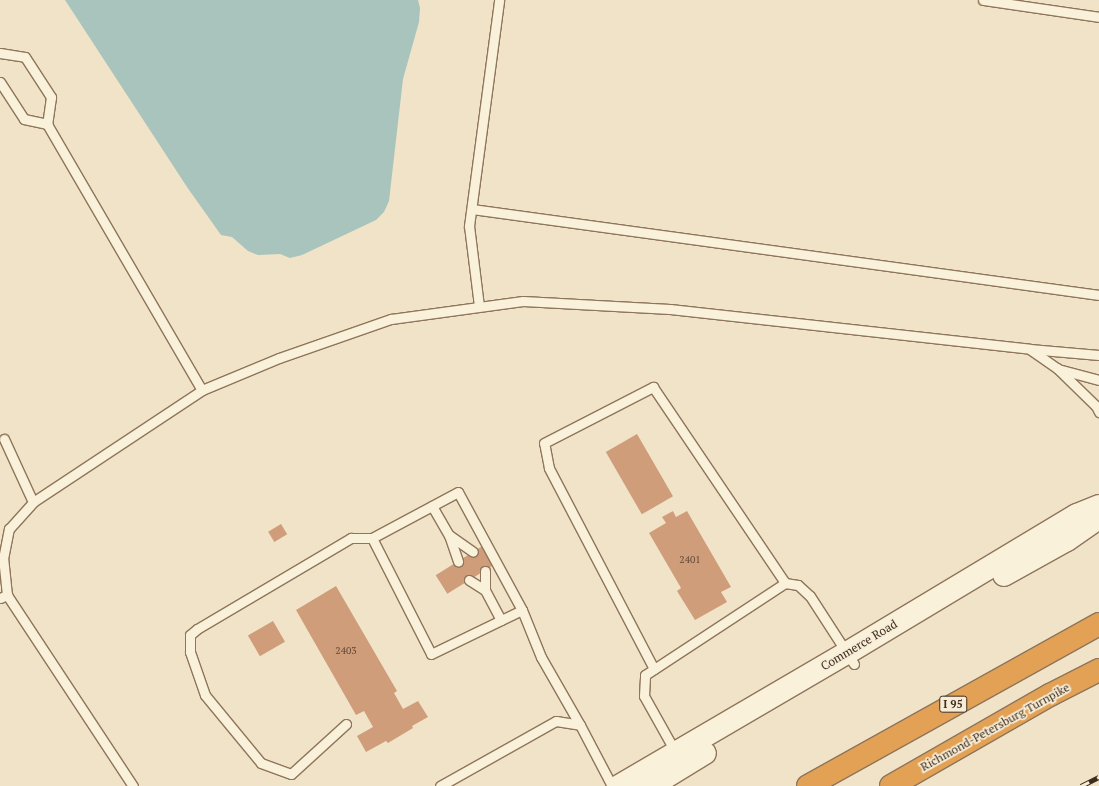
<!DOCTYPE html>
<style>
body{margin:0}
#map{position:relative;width:1099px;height:786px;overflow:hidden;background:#f1e3c7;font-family:"PT Serif",serif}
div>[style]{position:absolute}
.water>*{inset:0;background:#a8c4bc}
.building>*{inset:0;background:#d09d7b;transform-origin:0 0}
.roads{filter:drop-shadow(1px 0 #8e755b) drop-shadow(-1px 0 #8e755b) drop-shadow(0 1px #8e755b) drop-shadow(0 -1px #8e755b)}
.service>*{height:9px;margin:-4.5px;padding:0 4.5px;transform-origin:4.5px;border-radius:4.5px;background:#faf1db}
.secondary>*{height:22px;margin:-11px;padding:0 11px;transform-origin:11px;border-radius:11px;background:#faf1db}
.motorway>*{height:22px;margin:-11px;padding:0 11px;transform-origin:11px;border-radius:11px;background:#e2a155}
.rail>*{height:4.5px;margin-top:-2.25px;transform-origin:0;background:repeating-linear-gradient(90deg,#f7edd7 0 9px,#3d2d1f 0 18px);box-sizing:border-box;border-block:1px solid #3d2d1f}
span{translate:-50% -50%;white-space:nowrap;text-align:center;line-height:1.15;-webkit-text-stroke:3.5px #f7edd7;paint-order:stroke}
.number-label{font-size:10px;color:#624936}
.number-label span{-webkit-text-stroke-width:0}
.shield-label span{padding:1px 3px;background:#f7edd7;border:1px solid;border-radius:3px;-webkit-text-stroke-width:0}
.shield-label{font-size:11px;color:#3d2d1f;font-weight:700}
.street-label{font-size:12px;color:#3d2d1f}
</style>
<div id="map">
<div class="water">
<i style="clip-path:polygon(65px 0,418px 0,420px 8px,419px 22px,403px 79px,389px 201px,384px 212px,376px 220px,302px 255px,290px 258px,280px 254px,258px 255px,248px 251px,232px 237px,221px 235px,187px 187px)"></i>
</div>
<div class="building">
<i style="left:637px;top:434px;width:72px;height:36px;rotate:60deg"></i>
<i style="clip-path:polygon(673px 511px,676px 517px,687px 511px,731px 587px,721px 592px,727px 602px,695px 620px,677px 591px,681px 588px,649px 533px,666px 523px,662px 517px)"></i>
<i style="left:281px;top:524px;width:12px;height:15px;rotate:59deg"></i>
<i style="left:484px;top:545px;width:22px;height:57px;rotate:58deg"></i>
<i style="clip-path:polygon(336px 586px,397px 691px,394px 693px,403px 709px,418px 701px,428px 717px,412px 726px,413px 728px,388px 743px,386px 741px,366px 752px,357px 736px,373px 727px,364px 711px,356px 715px,296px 610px)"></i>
<i style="left:273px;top:621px;width:24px;height:29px;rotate:60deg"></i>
</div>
<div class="roads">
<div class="service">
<i style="left:983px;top:0;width:117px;rotate:8.3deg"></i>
<i style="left:0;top:53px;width:25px;rotate:9deg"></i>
<i style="left:25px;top:57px;width:48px;rotate:57deg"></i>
<i style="left:51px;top:97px;width:27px;rotate:98deg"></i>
<i style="left:47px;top:124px;width:308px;rotate:59.8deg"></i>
<i style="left:0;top:82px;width:44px;rotate:57deg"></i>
<i style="left:24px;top:119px;width:24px;rotate:12deg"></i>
<i style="left:472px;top:209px;width:633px;rotate:7.81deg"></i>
<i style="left:479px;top:306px;width:81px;rotate:-97.1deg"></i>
<i style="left:469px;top:226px;width:228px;rotate:-82.4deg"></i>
<i style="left:1031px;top:350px;width:32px;rotate:35deg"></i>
<i style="left:1057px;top:368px;width:54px;rotate:44.3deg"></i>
<i style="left:1096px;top:406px;width:7px;rotate:63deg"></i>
<i style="left:1058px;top:369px;width:42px;rotate:15deg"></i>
<i style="left:4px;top:439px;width:69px;rotate:65.3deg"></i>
<i style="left:432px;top:506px;width:34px;rotate:60deg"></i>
<i style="left:449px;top:535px;width:29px;rotate:35deg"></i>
<i style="left:449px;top:535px;width:28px;rotate:71deg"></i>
<i style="left:485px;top:571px;width:19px;rotate:90deg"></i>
<i style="left:485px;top:590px;width:34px;rotate:62deg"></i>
<i style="left:469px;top:580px;width:19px;rotate:32deg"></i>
<i style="left:7px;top:595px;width:229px;rotate:56.6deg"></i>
<i style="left:0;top:598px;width:8px;rotate:-23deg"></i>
<i style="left:7px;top:595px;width:36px;rotate:-96deg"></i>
<i style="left:3px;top:559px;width:31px;rotate:-79deg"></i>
<i style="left:9px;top:529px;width:36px;rotate:-48deg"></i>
<i style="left:33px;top:502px;width:203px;rotate:-33.5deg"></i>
<i style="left:202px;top:390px;width:83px;rotate:-22.6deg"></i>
<i style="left:279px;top:358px;width:119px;rotate:-19.2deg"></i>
<i style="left:391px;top:319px;width:133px;rotate:-7.8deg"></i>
<i style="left:523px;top:301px;width:147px;rotate:3.1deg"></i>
<i style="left:670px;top:309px;width:362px;rotate:6.3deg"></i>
<i style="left:1030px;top:349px;width:69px;rotate:5deg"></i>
<i style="left:522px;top:610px;width:134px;rotate:-118.5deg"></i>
<i style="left:458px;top:492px;width:98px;rotate:151.9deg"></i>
<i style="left:372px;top:538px;width:130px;rotate:63deg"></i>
<i style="left:431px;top:654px;width:101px;rotate:-25.8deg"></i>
<i style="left:522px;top:610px;width:51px;rotate:68deg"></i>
<i style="left:541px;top:657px;width:78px;rotate:60.2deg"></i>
<i style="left:654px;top:669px;width:227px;rotate:-117.6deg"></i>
<i style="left:549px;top:468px;width:25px;rotate:-101deg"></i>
<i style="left:544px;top:443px;width:123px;rotate:-27.2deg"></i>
<i style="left:653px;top:387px;width:236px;rotate:56deg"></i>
<i style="left:346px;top:724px;width:74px;rotate:137.7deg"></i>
<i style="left:291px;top:774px;width:32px;rotate:-160deg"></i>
<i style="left:261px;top:763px;width:88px;rotate:-129.5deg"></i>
<i style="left:205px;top:695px;width:46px;rotate:-109.2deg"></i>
<i style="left:190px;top:652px;width:17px;rotate:-90deg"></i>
<i style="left:190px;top:635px;width:9px;rotate:-41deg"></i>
<i style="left:197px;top:629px;width:179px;rotate:-30.6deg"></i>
<i style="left:351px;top:538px;width:21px"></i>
<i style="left:676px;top:753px;width:65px;rotate:-119.3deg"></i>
<i style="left:644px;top:696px;width:21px;rotate:-87deg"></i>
<i style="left:645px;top:675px;width:168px;rotate:-33.3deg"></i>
<i style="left:785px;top:583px;width:13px;rotate:9deg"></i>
<i style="left:798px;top:585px;width:16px;rotate:43deg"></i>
<i style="left:810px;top:596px;width:81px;rotate:57.1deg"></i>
<i style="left:440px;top:786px;width:133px;rotate:-29.3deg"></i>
<i style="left:556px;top:721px;width:24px;rotate:9deg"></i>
<i style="left:580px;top:725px;width:69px;rotate:62.3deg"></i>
</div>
<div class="secondary">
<i style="left:1004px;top:575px;width:72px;rotate:-29.1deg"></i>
<i style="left:1067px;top:540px;width:39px;rotate:-35deg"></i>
<i style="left:619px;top:786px;width:264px;rotate:-30.3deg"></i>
<i style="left:847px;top:653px;width:268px;rotate:-31deg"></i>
<i style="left:1077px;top:515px;width:24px;rotate:-22deg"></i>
<i style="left:651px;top:786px;width:63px;rotate:-31.4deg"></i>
</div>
<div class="motorway">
<i style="left:808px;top:786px;width:333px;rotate:-29.1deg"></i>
<i style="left:891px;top:786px;width:183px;rotate:-29.8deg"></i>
<i style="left:1050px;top:695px;width:55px;rotate:-27deg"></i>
</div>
</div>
<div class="rail">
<i style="left:1081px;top:786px;width:20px;rotate:-27deg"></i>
</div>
<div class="number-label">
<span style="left:690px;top:560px">2401</span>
<span style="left:346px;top:651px">2403</span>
</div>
<div class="shield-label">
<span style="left:953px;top:704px">I 95</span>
</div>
<div class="street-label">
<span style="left:859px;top:645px;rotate:-31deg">Commerce Road</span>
<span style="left:995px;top:727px;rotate:-29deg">Richmond-Petersburg Turnpike</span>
</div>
</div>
